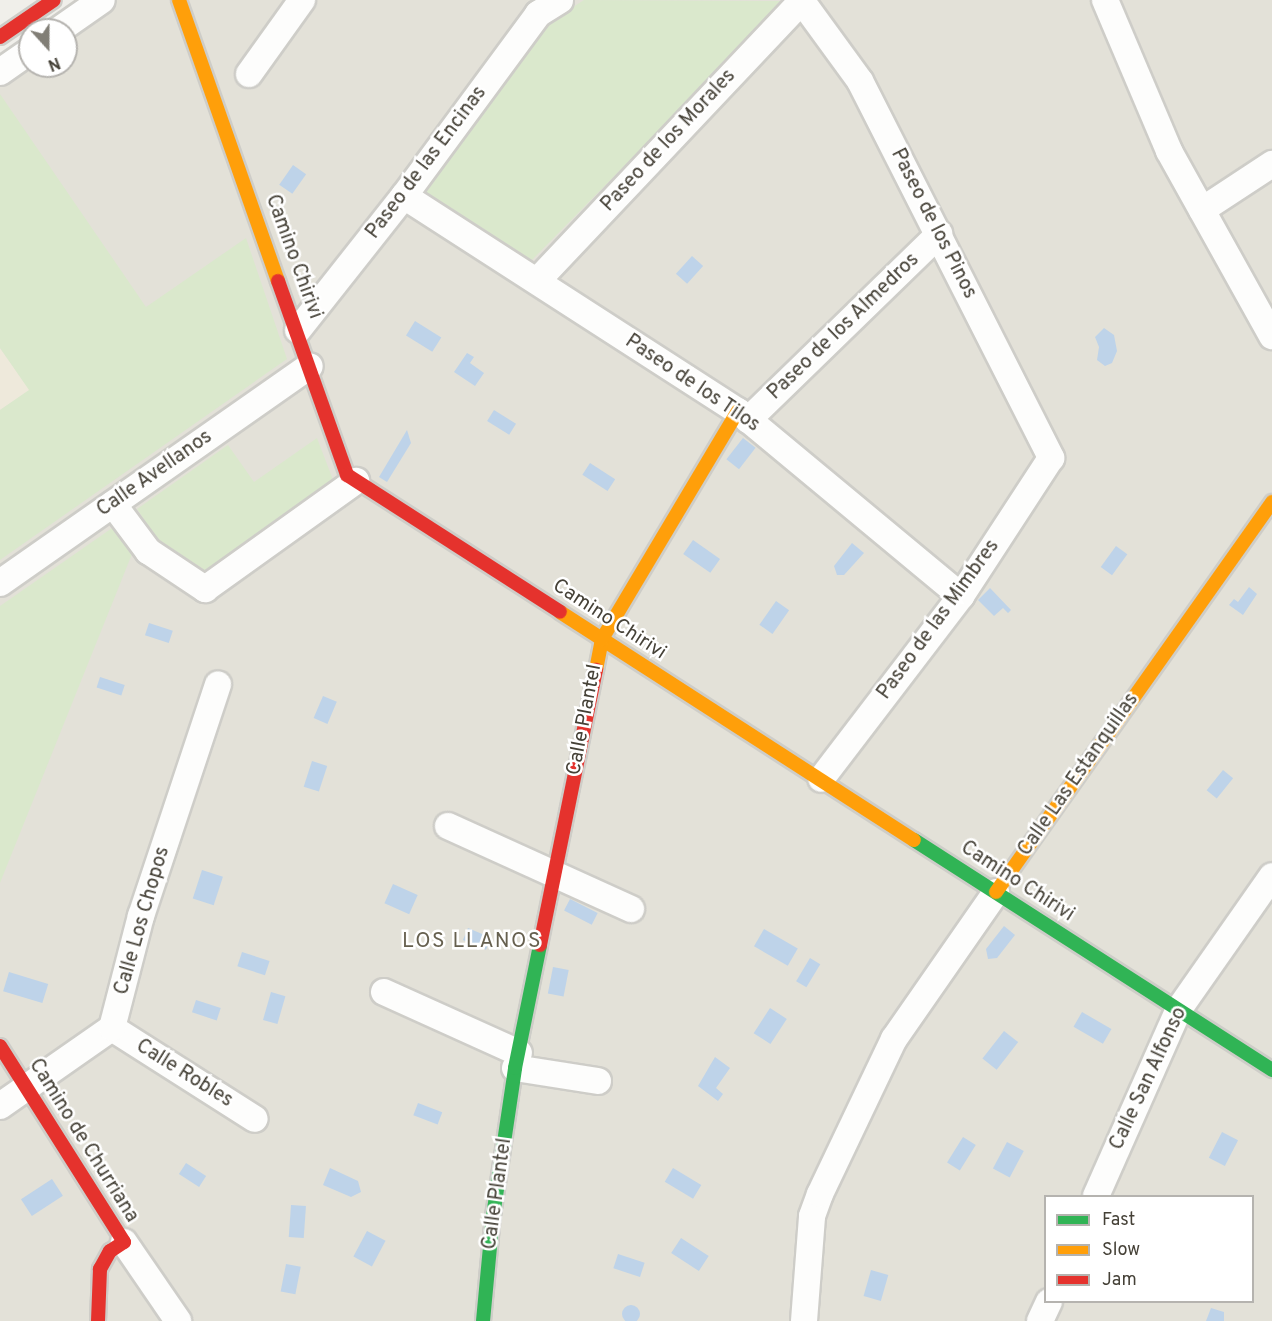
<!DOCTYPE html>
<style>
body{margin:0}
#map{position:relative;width:1272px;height:1321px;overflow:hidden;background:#f0efea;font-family:Overpass,sans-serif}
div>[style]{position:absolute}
.residential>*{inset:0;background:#e3e1d8}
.commercial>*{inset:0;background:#eee9db}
.green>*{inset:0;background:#dae8cc}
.water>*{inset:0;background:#bed3e9;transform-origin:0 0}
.round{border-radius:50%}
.roads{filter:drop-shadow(2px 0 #cecdc8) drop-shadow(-2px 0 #cecdc8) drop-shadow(0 2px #cecdc8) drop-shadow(0 -2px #cecdc8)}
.street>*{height:26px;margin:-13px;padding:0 13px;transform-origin:13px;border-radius:13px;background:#fdfdfc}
.fast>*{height:14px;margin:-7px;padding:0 7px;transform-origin:7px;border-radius:7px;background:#30b455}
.slow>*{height:14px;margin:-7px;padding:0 7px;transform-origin:7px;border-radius:7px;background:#ff9f0a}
.jam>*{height:14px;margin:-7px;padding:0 7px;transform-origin:7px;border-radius:7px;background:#e5322d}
span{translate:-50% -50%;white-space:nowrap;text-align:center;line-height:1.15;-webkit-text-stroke:5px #fff;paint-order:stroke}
.street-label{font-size:20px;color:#454137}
.neighbourhood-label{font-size:21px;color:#66604f;letter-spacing:1.5px}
.legend{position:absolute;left:1044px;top:1195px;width:210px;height:108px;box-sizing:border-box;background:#fff;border:2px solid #b5b3af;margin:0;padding:8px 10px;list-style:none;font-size:18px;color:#454137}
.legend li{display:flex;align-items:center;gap:12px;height:30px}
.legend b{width:30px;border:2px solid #b5b3af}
.north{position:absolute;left:18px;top:18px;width:60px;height:60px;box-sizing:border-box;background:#fff;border:2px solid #b5b3af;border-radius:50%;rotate:159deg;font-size:16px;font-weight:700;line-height:24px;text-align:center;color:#454137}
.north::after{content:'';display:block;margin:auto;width:21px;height:27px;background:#817e76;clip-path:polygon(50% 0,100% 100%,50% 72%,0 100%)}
</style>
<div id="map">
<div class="residential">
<i style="clip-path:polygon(evenodd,103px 0,1272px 0,1272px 1321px,0 1321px,0 69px,66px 66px,66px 30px,103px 0,1046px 1196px,1252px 1196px,1252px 1302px,1046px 1302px,1046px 1196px)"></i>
</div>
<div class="commercial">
<i style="clip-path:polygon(0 348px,30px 390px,0 410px)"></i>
</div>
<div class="green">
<i style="clip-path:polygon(584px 0,786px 1px,531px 261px,424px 192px,548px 23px)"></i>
<i style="clip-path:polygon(0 94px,146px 307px,246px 238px,287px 359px,0 560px,0 410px,29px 390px,0 348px)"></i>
<i style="clip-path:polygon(317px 438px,335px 485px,207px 573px,158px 541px,137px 509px,228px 445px,254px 482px)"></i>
<i style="clip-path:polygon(115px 526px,132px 554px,0 883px,0 606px)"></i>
</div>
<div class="water">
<i style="left:293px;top:165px;width:16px;height:24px;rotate:35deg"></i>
<i style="left:692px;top:256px;width:15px;height:24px;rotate:42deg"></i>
<i style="left:415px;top:321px;width:31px;height:17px;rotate:32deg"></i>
<i style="clip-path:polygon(1104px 328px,1114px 335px,1117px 351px,1112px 363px,1105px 366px,1097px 360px,1099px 347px,1095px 337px)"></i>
<i style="clip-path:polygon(467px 353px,474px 357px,470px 363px,484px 373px,475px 386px,454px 372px)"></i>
<i style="left:494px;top:410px;width:26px;height:13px;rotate:32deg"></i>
<i style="clip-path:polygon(407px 430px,411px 443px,387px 482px,379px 477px)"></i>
<i style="left:743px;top:438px;width:16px;height:27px;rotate:38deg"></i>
<i style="left:590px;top:463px;width:30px;height:14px;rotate:33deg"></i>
<i style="left:693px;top:540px;width:33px;height:17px;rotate:35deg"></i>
<i style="clip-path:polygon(852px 543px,864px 553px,844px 575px,837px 575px,834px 566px)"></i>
<i style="left:1116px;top:546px;width:14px;height:26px;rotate:36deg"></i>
<i style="clip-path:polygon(1249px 587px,1257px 594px,1243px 615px,1229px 605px,1234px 599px,1238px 602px)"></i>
<i style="clip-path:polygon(990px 588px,1011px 610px,1008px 613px,1003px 608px,994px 616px,978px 600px)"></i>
<i style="left:776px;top:601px;width:16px;height:29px;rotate:35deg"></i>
<i style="left:149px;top:623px;width:25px;height:13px;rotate:18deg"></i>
<i style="left:100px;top:677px;width:26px;height:11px;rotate:18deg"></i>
<i style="left:323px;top:696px;width:15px;height:24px;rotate:23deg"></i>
<i style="left:312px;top:761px;width:16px;height:27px;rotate:18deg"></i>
<i style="left:1223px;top:770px;width:13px;height:26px;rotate:39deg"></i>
<i style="left:202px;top:870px;width:22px;height:30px;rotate:18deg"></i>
<i style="left:393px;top:884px;width:27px;height:21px;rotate:24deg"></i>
<i style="left:570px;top:899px;width:31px;height:13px;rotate:27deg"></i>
<i style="clip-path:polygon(1004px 926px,1015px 935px,997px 958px,988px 959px,986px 949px)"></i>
<i style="left:468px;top:928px;width:25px;height:13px;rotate:23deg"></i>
<i style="left:764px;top:929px;width:39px;height:20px;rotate:30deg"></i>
<i style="left:242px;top:952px;width:29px;height:15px;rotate:18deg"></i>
<i style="left:810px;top:958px;width:12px;height:27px;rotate:31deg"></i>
<i style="left:553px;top:967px;width:16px;height:27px;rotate:11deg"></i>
<i style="left:9px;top:972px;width:41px;height:20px;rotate:17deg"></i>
<i style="left:271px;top:992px;width:15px;height:29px;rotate:16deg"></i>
<i style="left:196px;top:1000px;width:26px;height:13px;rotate:18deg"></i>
<i style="left:770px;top:1008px;width:20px;height:30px;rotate:33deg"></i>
<i style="left:1082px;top:1012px;width:34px;height:17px;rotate:30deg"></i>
<i style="left:1004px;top:1031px;width:18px;height:35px;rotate:38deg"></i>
<i style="clip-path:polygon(715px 1057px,730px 1068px,716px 1088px,723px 1094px,718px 1101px,698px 1086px)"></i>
<i style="left:418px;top:1103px;width:26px;height:13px;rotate:21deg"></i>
<i style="left:1222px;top:1132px;width:18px;height:29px;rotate:27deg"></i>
<i style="left:963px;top:1137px;width:15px;height:30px;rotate:32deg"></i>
<i style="left:1007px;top:1142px;width:19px;height:30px;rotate:28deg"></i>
<i style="left:186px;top:1163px;width:24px;height:13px;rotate:33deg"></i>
<i style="clip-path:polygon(330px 1168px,358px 1181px,361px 1192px,351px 1197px,323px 1185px)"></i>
<i style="left:673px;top:1168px;width:33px;height:16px;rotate:31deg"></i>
<i style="left:52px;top:1179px;width:20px;height:37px;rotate:57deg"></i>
<i style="left:291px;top:1205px;width:15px;height:32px;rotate:4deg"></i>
<i style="left:367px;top:1231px;width:21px;height:29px;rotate:28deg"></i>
<i style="left:681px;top:1238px;width:33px;height:18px;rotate:33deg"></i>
<i style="left:618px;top:1254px;width:28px;height:15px;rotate:18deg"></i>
<i style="left:286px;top:1264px;width:15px;height:28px;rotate:11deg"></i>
<i style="left:871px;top:1270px;width:18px;height:27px;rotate:16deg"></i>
<i class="round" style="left:622px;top:1305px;width:18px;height:18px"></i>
<i style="clip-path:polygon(1211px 1308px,1224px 1312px,1224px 1321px,1206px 1321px)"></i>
</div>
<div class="roads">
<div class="street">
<i style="left:801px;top:0;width:100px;rotate:53.9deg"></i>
<i style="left:860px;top:81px;width:423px;rotate:63.1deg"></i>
<i style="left:1051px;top:458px;width:165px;rotate:123.1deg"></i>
<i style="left:961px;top:596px;width:230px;rotate:127.4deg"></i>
<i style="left:1105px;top:0;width:164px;rotate:67deg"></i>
<i style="left:1169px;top:151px;width:212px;rotate:60.9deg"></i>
<i style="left:59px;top:30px;width:52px;rotate:-34.9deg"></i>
<i style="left:0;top:72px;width:37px;rotate:-35deg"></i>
<i style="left:249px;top:74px;width:91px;rotate:-54.4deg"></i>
<i style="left:404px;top:196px;width:397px;rotate:32.8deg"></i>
<i style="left:738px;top:411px;width:290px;rotate:39.7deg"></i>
<i style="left:1202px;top:210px;width:84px;rotate:-33.3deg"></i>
<i style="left:537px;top:281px;width:386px;rotate:-46.6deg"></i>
<i style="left:298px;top:330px;width:171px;rotate:-51.7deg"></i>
<i style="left:404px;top:196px;width:226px;rotate:-53.6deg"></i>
<i style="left:538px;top:14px;width:26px;rotate:-32deg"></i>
<i style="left:748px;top:420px;width:267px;rotate:-44.2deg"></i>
<i style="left:113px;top:504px;width:59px;rotate:53.3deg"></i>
<i style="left:148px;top:551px;width:69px;rotate:33.7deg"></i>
<i style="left:205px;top:589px;width:186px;rotate:-35.6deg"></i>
<i style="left:0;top:583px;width:378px;rotate:-35deg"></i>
<i style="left:448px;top:826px;width:201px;rotate:24.4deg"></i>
<i style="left:384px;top:992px;width:148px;rotate:24.3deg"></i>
<i style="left:112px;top:1028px;width:169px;rotate:32.5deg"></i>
<i style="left:515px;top:1068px;width:84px;rotate:8.9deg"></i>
<i style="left:0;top:1106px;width:136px;rotate:-34.9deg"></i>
<i style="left:112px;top:1028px;width:116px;rotate:-75.5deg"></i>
<i style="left:141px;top:916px;width:244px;rotate:-71.6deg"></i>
<i style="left:1096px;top:1196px;width:205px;rotate:-66.1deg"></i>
<i style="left:1179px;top:1009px;width:162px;rotate:-55deg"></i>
<i style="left:124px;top:1242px;width:96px;rotate:55.6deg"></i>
<i style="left:804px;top:1321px;width:105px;rotate:-85.6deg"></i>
<i style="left:812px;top:1216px;width:23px;rotate:-70deg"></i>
<i style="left:820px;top:1194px;width:172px;rotate:-64.5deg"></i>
<i style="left:894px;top:1039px;width:179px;rotate:-55.2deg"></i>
<i style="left:1040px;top:1321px;width:21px;rotate:-65deg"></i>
</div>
<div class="fast">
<i style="left:914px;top:840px;width:426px;rotate:32.7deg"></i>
<i style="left:483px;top:1321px;width:105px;rotate:-84.6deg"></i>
<i style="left:493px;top:1216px;width:150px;rotate:-81.5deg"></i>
<i style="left:515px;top:1068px;width:126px;rotate:-78.5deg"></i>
</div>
<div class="slow">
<i style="left:179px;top:0;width:298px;rotate:70.6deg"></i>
<i style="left:560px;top:612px;width:421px;rotate:32.8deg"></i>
<i style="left:596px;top:670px;width:32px;rotate:-79deg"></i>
<i style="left:602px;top:639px;width:265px;rotate:-59.2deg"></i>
<i style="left:996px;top:892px;width:478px;rotate:-54.7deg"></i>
</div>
<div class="jam">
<i style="left:0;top:37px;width:65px;rotate:-34.4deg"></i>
<i style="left:278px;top:281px;width:206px;rotate:70.4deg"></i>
<i style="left:347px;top:475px;width:253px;rotate:32.7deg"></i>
<i style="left:540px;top:945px;width:281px;rotate:-78.5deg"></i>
<i style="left:0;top:1046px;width:232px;rotate:57.7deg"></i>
<i style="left:124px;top:1242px;width:17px;rotate:147deg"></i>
<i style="left:110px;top:1251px;width:21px;rotate:119deg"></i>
<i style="left:100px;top:1269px;width:52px;rotate:92.2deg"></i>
</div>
</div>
<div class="street-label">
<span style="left:669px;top:141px;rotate:-47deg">Paseo de los Morales</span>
<span style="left:427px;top:163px;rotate:-53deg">Paseo de las Encinas</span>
<span style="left:933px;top:224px;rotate:63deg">Paseo de los Pinos</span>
<span style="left:293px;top:257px;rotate:70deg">Camino Chirivi</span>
<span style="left:844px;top:327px;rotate:-44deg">Paseo de los Almedros</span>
<span style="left:692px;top:384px;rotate:34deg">Paseo de los Tilos</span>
<span style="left:155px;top:474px;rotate:-35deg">Calle Avellanos</span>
<span style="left:609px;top:620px;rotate:33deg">Camino Chirivi</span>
<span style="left:939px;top:620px;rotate:-54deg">Paseo de las Mimbres</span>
<span style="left:585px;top:720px;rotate:-79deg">Calle Plantel</span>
<span style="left:1079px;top:775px;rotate:-55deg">Calle Las Estanquillas</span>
<span style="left:1017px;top:882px;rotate:33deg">Camino Chirivi</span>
<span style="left:143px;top:921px;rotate:-74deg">Calle Los Chopos</span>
<span style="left:184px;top:1074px;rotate:32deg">Calle Robles</span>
<span style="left:1149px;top:1079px;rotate:-65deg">Calle San Alfonso</span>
<span style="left:83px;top:1141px;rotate:58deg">Camino de Churriana</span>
<span style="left:498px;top:1194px;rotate:-82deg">Calle Plantel</span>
</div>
<div class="neighbourhood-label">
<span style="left:472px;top:942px">LOS LLANOS</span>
</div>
<ul class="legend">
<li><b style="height:8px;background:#30b455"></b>Fast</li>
<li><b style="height:8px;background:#ff9f0a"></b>Slow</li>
<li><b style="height:8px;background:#e5322d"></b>Jam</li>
</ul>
<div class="north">N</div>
</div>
